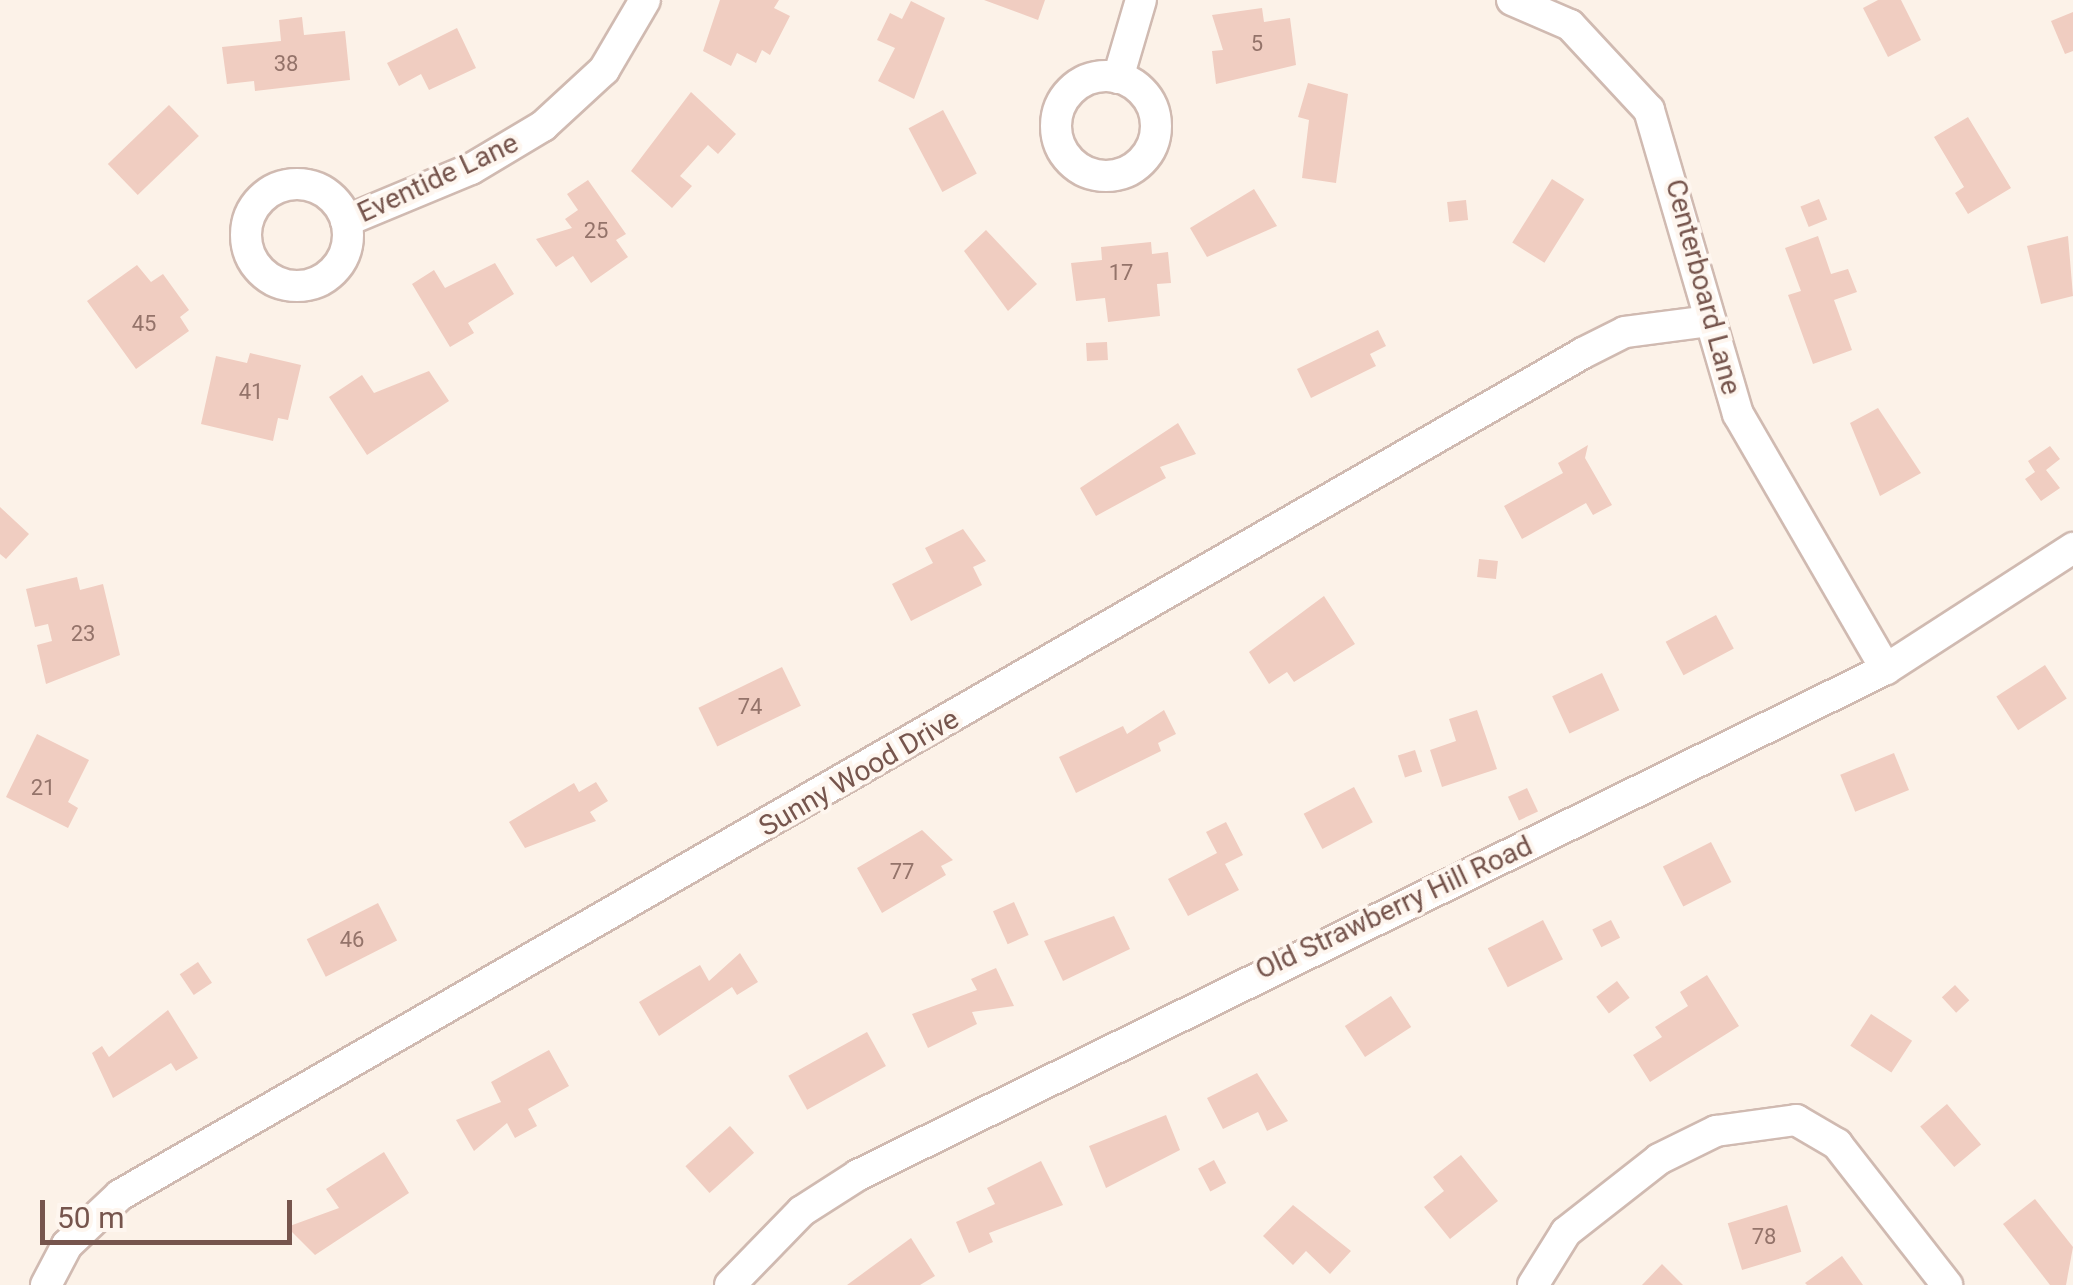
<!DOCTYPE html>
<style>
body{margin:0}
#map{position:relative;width:2073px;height:1285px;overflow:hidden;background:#fcf2e8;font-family:Roboto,sans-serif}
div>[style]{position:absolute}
.building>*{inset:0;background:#f0cdc1;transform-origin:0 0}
.roads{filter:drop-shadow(2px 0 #d0bab1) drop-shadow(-2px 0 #d0bab1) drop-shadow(0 2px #d0bab1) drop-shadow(0 -2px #d0bab1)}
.street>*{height:30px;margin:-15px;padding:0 15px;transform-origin:15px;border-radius:15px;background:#fff}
.street>.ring{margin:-15px;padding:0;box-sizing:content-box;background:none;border:30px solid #fff;border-radius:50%}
span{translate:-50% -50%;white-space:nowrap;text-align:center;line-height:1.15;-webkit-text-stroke:8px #fef6ef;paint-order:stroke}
.number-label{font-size:22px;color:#94736a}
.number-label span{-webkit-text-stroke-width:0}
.street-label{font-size:28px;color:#76554d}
.scale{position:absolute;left:40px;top:1200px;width:252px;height:45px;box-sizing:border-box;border:5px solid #76554d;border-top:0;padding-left:12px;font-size:30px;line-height:35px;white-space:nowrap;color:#76554d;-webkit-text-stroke:8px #fef6ef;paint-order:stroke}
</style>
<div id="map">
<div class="building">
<i style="clip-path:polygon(720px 0,779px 0,774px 8px,790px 16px,770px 55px,762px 50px,756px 63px,737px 53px,731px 66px,703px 51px)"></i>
<i style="clip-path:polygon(984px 0,1045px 0,1038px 20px)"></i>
<i style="clip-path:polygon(1878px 0,1901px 0,1921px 40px,1888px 57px,1863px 8px)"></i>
<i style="clip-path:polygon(911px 1px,945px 18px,914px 99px,878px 81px,895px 48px,877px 40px,890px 13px,902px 19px)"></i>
<i style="clip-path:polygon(1262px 8px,1264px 22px,1290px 18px,1296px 65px,1216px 84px,1212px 51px,1223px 50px,1212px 15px)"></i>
<i style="clip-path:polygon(2073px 12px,2073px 51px,2065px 54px,2051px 21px)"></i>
<i style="clip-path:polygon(302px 17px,304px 35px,345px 31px,350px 80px,255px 91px,254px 81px,227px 84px,222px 47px,281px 41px,279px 20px)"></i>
<i style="clip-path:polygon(457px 28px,476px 68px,429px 90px,421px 74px,399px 86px,387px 63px)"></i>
<i style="clip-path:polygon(1308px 83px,1348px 94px,1336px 183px,1302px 178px,1309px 120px,1298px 117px)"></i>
<i style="clip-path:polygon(691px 92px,736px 134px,718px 154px,708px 145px,680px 176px,692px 186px,672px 208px,631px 171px)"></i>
<i style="left:169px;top:105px;width:43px;height:85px;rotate:46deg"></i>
<i style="left:943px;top:110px;width:72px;height:39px;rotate:62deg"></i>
<i style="clip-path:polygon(1968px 117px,2011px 188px,1968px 214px,1955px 193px,1964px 187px,1934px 137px)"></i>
<i style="left:1552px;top:179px;width:38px;height:75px;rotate:32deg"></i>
<i style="clip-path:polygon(588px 180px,626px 234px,616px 240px,628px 257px,591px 283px,573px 256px,556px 267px,536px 239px,572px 228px,565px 219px,578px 210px,567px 194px)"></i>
<i style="clip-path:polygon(1254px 189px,1277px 226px,1207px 257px,1190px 228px)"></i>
<i style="left:1819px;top:199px;width:22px;height:20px;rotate:68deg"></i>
<i style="left:1466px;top:200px;width:20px;height:19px;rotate:84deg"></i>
<i style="clip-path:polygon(986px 230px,1037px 284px,1008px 311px,964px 251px)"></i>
<i style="clip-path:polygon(1818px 236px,1831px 274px,1848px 269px,1857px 292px,1834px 300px,1852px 350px,1813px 364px,1788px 295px,1801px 291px,1785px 248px)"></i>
<i style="clip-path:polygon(2068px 236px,2073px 296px,2041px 304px,2027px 246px)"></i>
<i style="clip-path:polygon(1151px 242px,1152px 254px,1168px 252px,1171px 283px,1157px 284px,1160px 316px,1108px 322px,1105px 298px,1076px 301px,1071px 263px,1102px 260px,1101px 247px)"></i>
<i style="clip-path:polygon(495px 263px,514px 294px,468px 323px,474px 333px,450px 347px,412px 284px,434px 270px,445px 288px)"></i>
<i style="clip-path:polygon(137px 265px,151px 282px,163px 274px,189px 310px,180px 317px,189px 331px,136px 369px,87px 301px)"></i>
<i style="clip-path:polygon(1378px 330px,1386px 346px,1370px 354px,1376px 366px,1311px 398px,1297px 369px)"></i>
<i style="left:1107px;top:342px;width:18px;height:21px;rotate:87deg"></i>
<i style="clip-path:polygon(250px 353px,301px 365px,288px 420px,278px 418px,273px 441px,201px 424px,216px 356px,247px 363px)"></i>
<i style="clip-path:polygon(429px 371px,449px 401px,367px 455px,329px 397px,362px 375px,374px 393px)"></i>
<i style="clip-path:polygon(1878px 408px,1921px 473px,1880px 496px,1850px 423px)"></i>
<i style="clip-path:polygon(1178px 423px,1196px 454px,1160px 467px,1166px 478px,1096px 516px,1080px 488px)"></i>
<i style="clip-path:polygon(1588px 445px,1585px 458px,1612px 505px,1593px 515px,1586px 503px,1522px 539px,1504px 506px,1563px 473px,1558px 463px)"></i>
<i style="clip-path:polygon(2050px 446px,2060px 459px,2046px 470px,2060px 488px,2041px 501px,2025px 479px,2035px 472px,2028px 461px)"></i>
<i style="clip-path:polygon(0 507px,29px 534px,6px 559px,0 554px)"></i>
<i style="clip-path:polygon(963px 529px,986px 561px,973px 567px,982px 585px,911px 621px,892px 584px,933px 563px,925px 548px)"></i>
<i style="left:1479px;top:559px;width:19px;height:18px;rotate:6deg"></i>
<i style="clip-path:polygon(77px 577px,80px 590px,103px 584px,120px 655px,46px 684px,37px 645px,52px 641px,48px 624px,35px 627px,26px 589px)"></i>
<i style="clip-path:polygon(1324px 596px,1355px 644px,1294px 682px,1287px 672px,1269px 684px,1249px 652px)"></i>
<i style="left:1716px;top:615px;width:38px;height:57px;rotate:62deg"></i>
<i style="left:2045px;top:665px;width:40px;height:58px;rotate:57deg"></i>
<i style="left:782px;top:667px;width:43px;height:93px;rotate:64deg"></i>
<i style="left:1602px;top:673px;width:41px;height:55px;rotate:65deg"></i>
<i style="clip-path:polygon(1164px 710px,1176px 734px,1158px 743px,1161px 751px,1076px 793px,1059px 757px,1123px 726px,1127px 734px)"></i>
<i style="clip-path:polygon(1477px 710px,1497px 769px,1442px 787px,1430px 750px,1456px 741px,1449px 719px)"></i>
<i style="clip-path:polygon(37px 734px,89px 760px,68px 802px,78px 808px,68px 828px,6px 797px)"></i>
<i style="left:1415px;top:750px;width:23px;height:18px;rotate:72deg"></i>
<i style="left:1894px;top:753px;width:40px;height:58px;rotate:68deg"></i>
<i style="clip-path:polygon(596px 782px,608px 801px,590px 812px,596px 821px,525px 848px,509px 822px,574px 783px,579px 792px)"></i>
<i style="left:1354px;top:787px;width:40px;height:57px;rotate:62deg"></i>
<i style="left:1527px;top:788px;width:26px;height:21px;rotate:65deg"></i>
<i style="clip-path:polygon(1226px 822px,1243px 855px,1225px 864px,1239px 890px,1188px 916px,1168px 879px,1217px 853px,1206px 832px)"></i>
<i style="clip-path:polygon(922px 830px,953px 860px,941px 866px,946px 875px,882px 913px,857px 868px)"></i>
<i style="left:1711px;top:842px;width:45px;height:54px;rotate:63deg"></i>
<i style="left:1014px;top:902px;width:36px;height:23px;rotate:66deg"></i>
<i style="left:378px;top:903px;width:42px;height:80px;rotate:63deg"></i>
<i style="clip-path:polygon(1114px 916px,1130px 949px,1063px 981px,1044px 941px)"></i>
<i style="left:1543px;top:920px;width:44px;height:62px;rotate:63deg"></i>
<i style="left:1611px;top:920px;width:20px;height:21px;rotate:63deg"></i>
<i style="clip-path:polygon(740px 953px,758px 982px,737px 995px,732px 987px,659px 1036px,639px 1002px,700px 965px,709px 981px)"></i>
<i style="left:198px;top:962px;width:25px;height:22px;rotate:56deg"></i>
<i style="clip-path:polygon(996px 968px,1014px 1006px,972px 1012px,977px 1024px,928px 1048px,912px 1014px,977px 990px,971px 979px)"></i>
<i style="clip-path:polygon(1707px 975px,1739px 1026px,1650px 1082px,1633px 1055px,1662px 1037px,1655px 1027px,1688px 1006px,1680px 992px)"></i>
<i style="left:1617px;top:981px;width:21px;height:26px;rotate:53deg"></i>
<i style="left:1955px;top:985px;width:21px;height:18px;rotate:47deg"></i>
<i style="left:1391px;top:996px;width:37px;height:55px;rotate:57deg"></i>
<i style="clip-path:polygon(168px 1010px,198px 1058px,176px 1071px,171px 1063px,113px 1098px,92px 1053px,102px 1046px,109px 1057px)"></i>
<i style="left:1871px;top:1014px;width:49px;height:38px;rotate:33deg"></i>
<i style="left:867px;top:1032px;width:39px;height:90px;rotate:61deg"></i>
<i style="clip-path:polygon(549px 1050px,569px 1086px,528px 1109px,537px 1126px,515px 1138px,507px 1123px,474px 1151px,456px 1120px,501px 1102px,491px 1082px)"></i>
<i style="clip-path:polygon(1257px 1073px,1288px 1121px,1267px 1131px,1258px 1112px,1223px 1129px,1207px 1098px)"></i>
<i style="left:1947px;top:1104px;width:53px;height:35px;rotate:50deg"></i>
<i style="clip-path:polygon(1166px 1115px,1180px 1150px,1106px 1188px,1089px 1146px)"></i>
<i style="left:730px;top:1126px;width:36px;height:60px;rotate:48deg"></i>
<i style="clip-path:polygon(384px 1152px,409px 1193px,315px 1255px,287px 1227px,339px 1208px,326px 1189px)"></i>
<i style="clip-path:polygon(1461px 1155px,1498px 1201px,1450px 1239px,1424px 1207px,1444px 1191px,1433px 1177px)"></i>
<i style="left:1214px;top:1160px;width:26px;height:18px;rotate:62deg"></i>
<i style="clip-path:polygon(1041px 1161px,1063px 1205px,989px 1233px,993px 1242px,969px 1253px,956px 1222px,995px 1204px,987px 1188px)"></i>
<i style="clip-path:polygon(2035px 1199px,2073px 1247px,2066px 1285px,2050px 1285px,2003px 1224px)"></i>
<i style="clip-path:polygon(1293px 1205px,1351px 1251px,1330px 1274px,1306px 1251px,1293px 1265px,1263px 1236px)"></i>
<i style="left:1787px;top:1205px;width:49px;height:62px;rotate:73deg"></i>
<i style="clip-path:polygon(911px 1238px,935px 1276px,920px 1285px,847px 1285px)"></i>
<i style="clip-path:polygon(1842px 1256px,1863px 1285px,1807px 1285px,1805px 1283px)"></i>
<i style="clip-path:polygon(1662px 1264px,1683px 1285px,1642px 1285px)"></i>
</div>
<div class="roads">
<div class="street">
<i style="left:1512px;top:0;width:63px;rotate:23.3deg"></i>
<i style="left:1570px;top:25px;width:116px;rotate:47.1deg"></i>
<i style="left:1649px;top:110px;width:317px;rotate:73.7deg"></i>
<i style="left:1738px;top:414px;width:295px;rotate:59.9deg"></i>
<i class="ring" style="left:1056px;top:76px;width:70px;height:70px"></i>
<i style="left:1118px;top:78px;width:81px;rotate:-73.6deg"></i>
<i class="ring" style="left:246px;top:184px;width:72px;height:72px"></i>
<i style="left:346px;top:221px;width:135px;rotate:-22.6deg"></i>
<i style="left:471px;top:169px;width:84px;rotate:-30.8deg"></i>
<i style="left:543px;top:126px;width:83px;rotate:-42.6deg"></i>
<i style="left:604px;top:70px;width:81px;rotate:-59.6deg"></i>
<i style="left:46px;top:1285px;width:45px;rotate:-62.3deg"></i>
<i style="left:67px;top:1245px;width:73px;rotate:-43.3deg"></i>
<i style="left:120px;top:1195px;width:1688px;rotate:-29.92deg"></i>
<i style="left:1583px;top:353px;width:47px;rotate:-26.6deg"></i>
<i style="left:1625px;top:332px;width:86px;rotate:-7.4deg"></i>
<i style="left:730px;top:1285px;width:103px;rotate:-45.8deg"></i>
<i style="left:802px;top:1211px;width:67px;rotate:-32.7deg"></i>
<i style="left:858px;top:1175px;width:1146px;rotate:-26.21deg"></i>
<i style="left:1886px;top:669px;width:223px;rotate:-32.9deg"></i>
<i style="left:1533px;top:1285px;width:62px;rotate:-58.1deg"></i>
<i style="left:1566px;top:1232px;width:118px;rotate:-38.1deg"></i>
<i style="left:1659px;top:1159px;width:64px;rotate:-26.2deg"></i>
<i style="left:1716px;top:1131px;width:81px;rotate:-7.8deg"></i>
<i style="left:1796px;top:1120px;width:48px;rotate:30.3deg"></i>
<i style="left:1837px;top:1144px;width:179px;rotate:52deg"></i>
</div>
</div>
<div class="number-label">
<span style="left:1257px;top:44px">5</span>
<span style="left:286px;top:64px">38</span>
<span style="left:596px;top:231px">25</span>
<span style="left:1121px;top:273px">17</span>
<span style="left:144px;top:324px">45</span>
<span style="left:251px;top:392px">41</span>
<span style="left:83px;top:634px">23</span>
<span style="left:750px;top:707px">74</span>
<span style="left:43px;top:788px">21</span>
<span style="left:902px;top:872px">77</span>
<span style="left:352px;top:940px">46</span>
<span style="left:1764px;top:1237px">78</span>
</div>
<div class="street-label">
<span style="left:438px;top:178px;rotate:-25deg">Eventide Lane</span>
<span style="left:1703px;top:287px;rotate:75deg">Centerboard Lane</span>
<span style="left:859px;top:773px;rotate:-30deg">Sunny Wood Drive</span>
<span style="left:1394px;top:908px;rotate:-25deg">Old Strawberry Hill Road</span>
</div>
<div class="scale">50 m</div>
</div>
